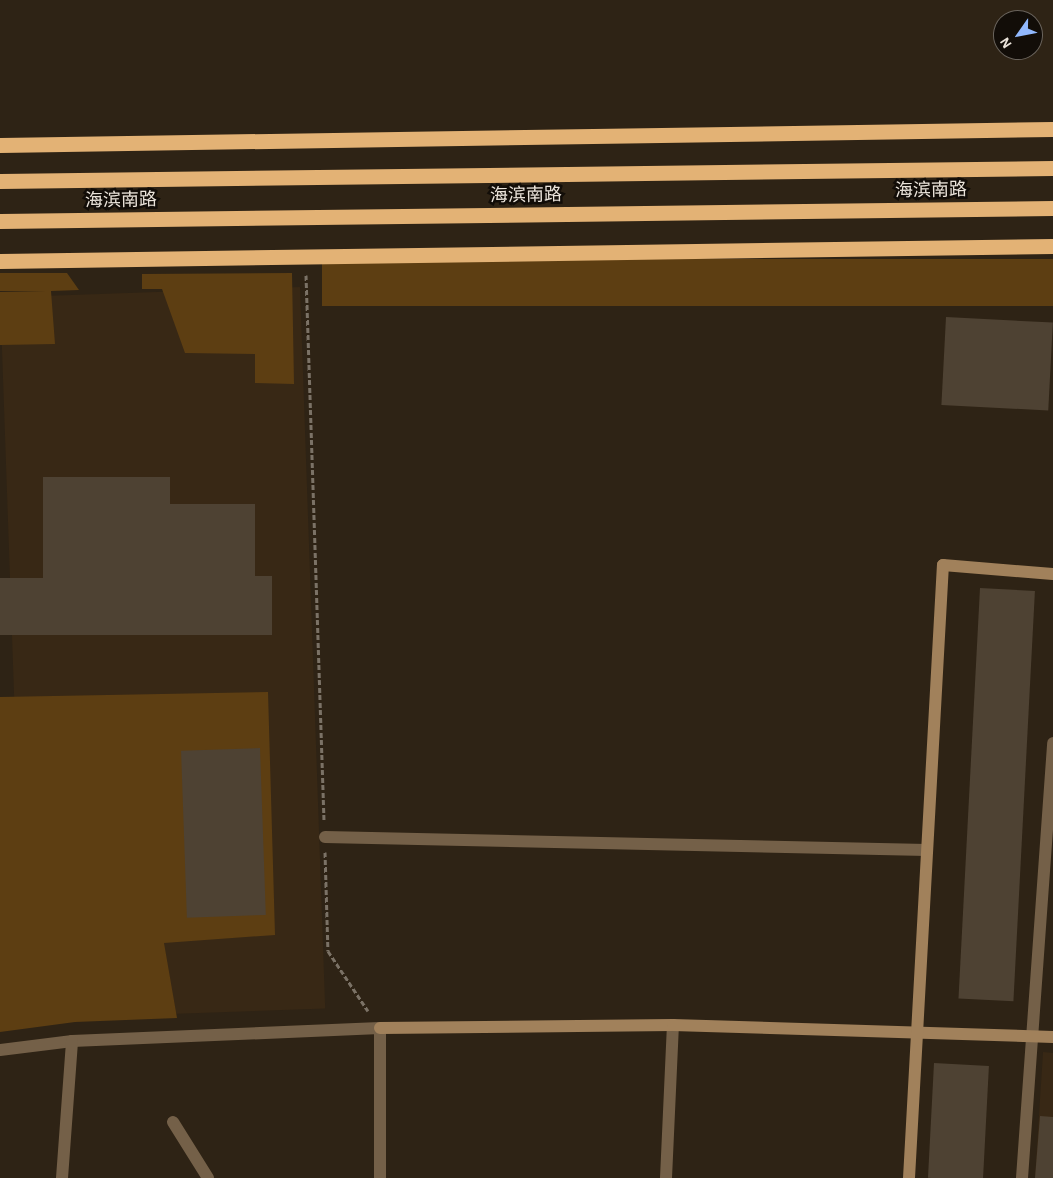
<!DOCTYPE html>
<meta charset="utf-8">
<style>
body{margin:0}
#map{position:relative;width:1053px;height:1178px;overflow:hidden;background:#2e2315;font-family:"Alegreya Sans","Noto Sans SC",sans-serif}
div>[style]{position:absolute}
.built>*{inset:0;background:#382815;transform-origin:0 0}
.green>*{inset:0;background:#5d3e12;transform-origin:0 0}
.building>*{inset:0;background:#4e4233;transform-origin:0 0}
.path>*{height:3px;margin-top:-1.5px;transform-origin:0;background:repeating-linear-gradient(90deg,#7b7266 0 5px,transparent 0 7.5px)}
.street>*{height:12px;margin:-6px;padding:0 6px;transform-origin:6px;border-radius:6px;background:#746048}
.secondary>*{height:12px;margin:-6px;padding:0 6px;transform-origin:6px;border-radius:6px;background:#a1815b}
.highway>*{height:15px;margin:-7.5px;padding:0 7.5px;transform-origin:7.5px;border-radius:7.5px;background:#e3b275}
span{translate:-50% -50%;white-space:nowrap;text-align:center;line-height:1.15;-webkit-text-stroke:5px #120d08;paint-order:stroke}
.street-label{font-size:18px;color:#ebe4db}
.north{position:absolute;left:993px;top:10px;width:50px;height:50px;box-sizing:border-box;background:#120d08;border:1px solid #69635c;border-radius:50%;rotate:237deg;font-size:14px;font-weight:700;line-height:20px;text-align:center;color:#ebe4db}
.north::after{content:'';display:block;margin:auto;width:18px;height:22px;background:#91b8fd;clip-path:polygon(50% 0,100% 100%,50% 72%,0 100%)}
</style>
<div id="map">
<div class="built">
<i style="left:300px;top:287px;width:722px;height:300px;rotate:88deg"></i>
<i style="clip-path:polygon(1043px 1052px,1053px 1053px,1053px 1178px,1035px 1178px)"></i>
</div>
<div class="green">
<i style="left:1053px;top:259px;width:47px;height:731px;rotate:90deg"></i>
<i style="clip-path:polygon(0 273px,67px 273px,79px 290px,51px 291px,55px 344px,0 345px,0 292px,46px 291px,0 291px)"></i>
<i style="clip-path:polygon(292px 273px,294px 384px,255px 383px,255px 354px,185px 353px,162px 289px,142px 289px,142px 274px)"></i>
<i style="clip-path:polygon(268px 692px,275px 935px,164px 943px,177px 1018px,75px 1022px,0 1032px,0 697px)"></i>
</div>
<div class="building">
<i style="left:946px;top:317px;width:107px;height:88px;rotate:3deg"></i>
<i style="clip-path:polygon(43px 477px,170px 477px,170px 504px,255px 504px,255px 576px,272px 576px,272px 635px,0 635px,0 578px,43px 578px)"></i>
<i style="left:980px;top:588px;width:55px;height:411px;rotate:3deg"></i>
<i style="left:260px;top:748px;width:167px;height:79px;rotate:88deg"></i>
<i style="left:934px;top:1063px;width:55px;height:115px;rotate:3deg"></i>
<i style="clip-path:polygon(1040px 1116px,1053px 1117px,1053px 1178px,1035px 1178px)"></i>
</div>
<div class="path">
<i style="left:306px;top:275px;width:546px;rotate:88.11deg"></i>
<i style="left:325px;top:852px;width:99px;rotate:88.3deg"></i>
<i style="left:328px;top:951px;width:72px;rotate:56.3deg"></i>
</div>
<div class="street">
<i style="left:325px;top:837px;width:602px;rotate:1.24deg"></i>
<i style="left:0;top:1050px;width:73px;rotate:-7.1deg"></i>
<i style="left:72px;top:1041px;width:308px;rotate:-2.4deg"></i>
<i style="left:380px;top:1028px;width:150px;rotate:90deg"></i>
<i style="left:173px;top:1122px;width:66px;rotate:58deg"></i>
<i style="left:62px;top:1178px;width:137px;rotate:-85.8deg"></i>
<i style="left:666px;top:1178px;width:153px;rotate:-87.4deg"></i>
<i style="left:1022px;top:1178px;width:436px;rotate:-85.9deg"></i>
</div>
<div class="secondary">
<i style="left:380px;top:1028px;width:293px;rotate:-0.6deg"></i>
<i style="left:673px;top:1025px;width:380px;rotate:1.8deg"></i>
<i style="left:909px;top:1178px;width:614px;rotate:-86.83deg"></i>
<i style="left:943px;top:565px;width:110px;rotate:4.7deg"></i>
</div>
<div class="highway">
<i style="left:0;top:145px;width:1053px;rotate:-0.87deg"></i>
<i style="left:0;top:181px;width:1053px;rotate:-0.71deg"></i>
<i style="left:0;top:221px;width:1053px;rotate:-0.71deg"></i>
<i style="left:0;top:261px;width:1053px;rotate:-0.82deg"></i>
</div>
<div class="street-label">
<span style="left:931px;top:191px;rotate:-1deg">海滨南路</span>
<span style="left:526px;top:196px;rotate:-1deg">海滨南路</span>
<span style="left:121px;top:201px;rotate:-1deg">海滨南路</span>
</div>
<div class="north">N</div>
</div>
